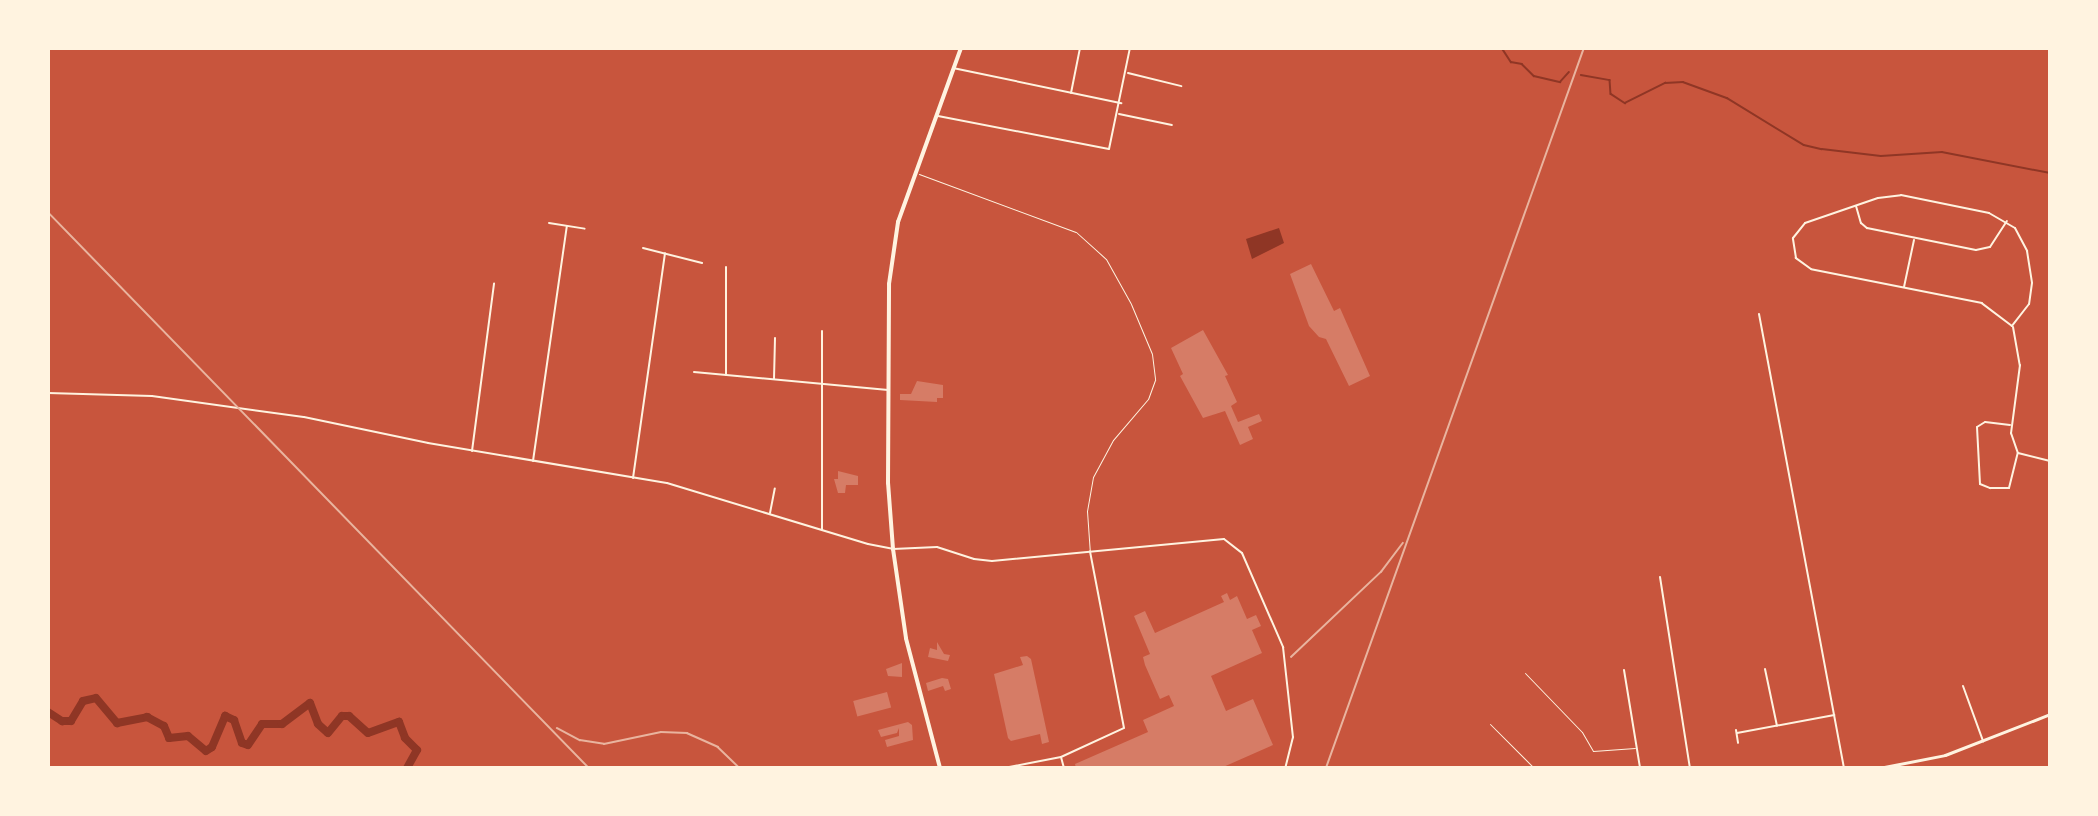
<!DOCTYPE html>
<style>
body{margin:0}
#map{position:relative;width:2098px;height:816px;overflow:hidden;background:#c8553d;font-family:"Space Grotesk",sans-serif}
div>[style]{position:absolute}
.water>*{inset:0;background:#8f3625}
.stream>*{height:1.5px;margin:-0.75px;padding:0 0.75px;transform-origin:0.75px;border-radius:0.75px;background:#8f3625}
.river>*{height:8px;margin:-4px;padding:0 4px;transform-origin:4px;border-radius:4px;background:#8f3625}
.building>*{inset:0;background:#d67c66;transform-origin:0 0}
.service>*{height:1px;margin:-0.5px;padding:0 0.5px;transform-origin:0.5px;border-radius:0.5px;background:#fff3e0}
.minor>*{height:2px;margin:-1px;padding:0 1px;transform-origin:1px;border-radius:1px;background:#fff3e0}
.secondary>*{height:3px;margin:-1.5px;padding:0 1.5px;transform-origin:1.5px;border-radius:1.5px;background:#fff3e0}
.trunk>*{height:4px;margin:-2px;padding:0 2px;transform-origin:2px;border-radius:2px;background:#fff3e0}
.rail>*{height:1.5px;margin:-0.75px;padding:0 0.75px;transform-origin:0.75px;border-radius:0.75px;background:#e9b49f}
span{translate:-50% -50%;white-space:nowrap;text-align:center;line-height:1.15;-webkit-text-stroke:6px #fff3e0;paint-order:stroke}
.frame{position:absolute;inset:0;border:50px solid #fff3e0;pointer-events:none}
</style>
<div id="map">
<div class="water">
<i style="clip-path:polygon(1279px 228px,1284px 243px,1252px 259px,1246px 239px)"></i>
</div>
<div class="stream">
<i style="left:1502px;top:48px;width:17px;rotate:57deg"></i>
<i style="left:1511px;top:62px;width:11px;rotate:10deg"></i>
<i style="left:1522px;top:64px;width:17px;rotate:45deg"></i>
<i style="left:1534px;top:76px;width:27px;rotate:13deg"></i>
<i style="left:1560px;top:82px;width:13px;rotate:-48deg"></i>
<i style="left:1581px;top:75px;width:29px;rotate:10deg"></i>
<i style="left:1610px;top:80px;width:14px;rotate:86deg"></i>
<i style="left:1611px;top:94px;width:17px;rotate:33deg"></i>
<i style="left:1625px;top:103px;width:45px;rotate:-26.6deg"></i>
<i style="left:1665px;top:83px;width:18px;rotate:-3deg"></i>
<i style="left:1683px;top:82px;width:47px;rotate:20deg"></i>
<i style="left:1727px;top:98px;width:90px;rotate:31.4deg"></i>
<i style="left:1804px;top:145px;width:18px;rotate:13deg"></i>
<i style="left:1822px;top:149px;width:59px;rotate:6.8deg"></i>
<i style="left:1881px;top:156px;width:61px;rotate:-3.8deg"></i>
<i style="left:1942px;top:152px;width:110px;rotate:11deg"></i>
</div>
<div class="river">
<i style="left:48px;top:712px;width:17px;rotate:33deg"></i>
<i style="left:62px;top:721px;width:9px"></i>
<i style="left:71px;top:721px;width:23px;rotate:-59deg"></i>
<i style="left:83px;top:701px;width:13px;rotate:-13deg"></i>
<i style="left:96px;top:698px;width:33px;rotate:50deg"></i>
<i style="left:117px;top:723px;width:31px;rotate:-11deg"></i>
<i style="left:147px;top:717px;width:19px;rotate:28deg"></i>
<i style="left:164px;top:726px;width:13px;rotate:67deg"></i>
<i style="left:169px;top:738px;width:19px;rotate:-6deg"></i>
<i style="left:188px;top:736px;width:23px;rotate:40deg"></i>
<i style="left:206px;top:751px;width:7px;rotate:-34deg"></i>
<i style="left:212px;top:747px;width:34px;rotate:-67deg"></i>
<i style="left:225px;top:716px;width:10px;rotate:24deg"></i>
<i style="left:234px;top:720px;width:24px;rotate:71deg"></i>
<i style="left:242px;top:743px;width:6px;rotate:18deg"></i>
<i style="left:248px;top:745px;width:25px;rotate:-56deg"></i>
<i style="left:262px;top:724px;width:20px"></i>
<i style="left:282px;top:724px;width:35px;rotate:-37deg"></i>
<i style="left:310px;top:703px;width:22px;rotate:69deg"></i>
<i style="left:318px;top:724px;width:13px;rotate:42deg"></i>
<i style="left:328px;top:733px;width:22px;rotate:-51deg"></i>
<i style="left:342px;top:716px;width:7px"></i>
<i style="left:349px;top:716px;width:25px;rotate:42deg"></i>
<i style="left:368px;top:733px;width:33px;rotate:-20deg"></i>
<i style="left:399px;top:722px;width:17px;rotate:69deg"></i>
<i style="left:405px;top:738px;width:17px;rotate:45deg"></i>
<i style="left:417px;top:750px;width:21px;rotate:119deg"></i>
</div>
<div class="building">
<i style="clip-path:polygon(1311px 264px,1334px 311px,1340px 308px,1370px 376px,1349px 386px,1326px 339px,1319px 337px,1309px 326px,1290px 274px)"></i>
<i style="clip-path:polygon(1203px 330px,1228px 375px,1225px 376px,1237px 402px,1231px 406px,1238px 422px,1259px 414px,1262px 421px,1248px 427px,1253px 439px,1240px 445px,1225px 411px,1203px 418px,1180px 376px,1183px 374px,1171px 348px)"></i>
<i style="clip-path:polygon(917px 381px,943px 385px,943px 398px,937px 398px,937px 402px,900px 400px,900px 394px,911px 394px)"></i>
<i style="clip-path:polygon(838px 471px,858px 476px,858px 485px,846px 485px,845px 493px,838px 493px,834px 479px,838px 479px)"></i>
<i style="clip-path:polygon(1227px 593px,1230px 600px,1237px 596px,1247px 619px,1256px 615px,1261px 626px,1252px 630px,1262px 653px,1211px 676px,1226px 711px,1253px 699px,1273px 745px,1221px 768px,1076px 768px,1075px 764px,1148px 732px,1143px 720px,1174px 706px,1169px 695px,1160px 699px,1145px 665px,1143px 657px,1150px 654px,1134px 616px,1145px 611px,1155px 633px,1224px 602px,1221px 596px)"></i>
<i style="clip-path:polygon(937px 642px,944px 654px,950px 655px,948px 661px,928px 657px,930px 648px,937px 650px)"></i>
<i style="clip-path:polygon(1027px 656px,1031px 659px,1049px 742px,1042px 744px,1040px 734px,1011px 741px,1008px 738px,994px 674px,1023px 665px,1020px 657px)"></i>
<i style="clip-path:polygon(902px 663px,902px 677px,888px 676px,886px 669px)"></i>
<i style="clip-path:polygon(942px 678px,948px 679px,951px 689px,945px 691px,943px 686px,928px 691px,926px 683px)"></i>
<i style="left:887px;top:692px;width:16px;height:35px;rotate:75deg"></i>
<i style="clip-path:polygon(908px 722px,912px 725px,913px 740px,887px 747px,885px 740px,899px 736px,899px 728px,897px 733px,881px 737px,878px 730px)"></i>
</div>
<div class="service">
<i style="left:919px;top:174px;width:167px;rotate:20.3deg"></i>
<i style="left:1076px;top:232px;width:40px;rotate:42deg"></i>
<i style="left:1106px;top:259px;width:51px;rotate:60.9deg"></i>
<i style="left:1131px;top:304px;width:54px;rotate:67.2deg"></i>
<i style="left:1152px;top:354px;width:26px;rotate:83deg"></i>
<i style="left:1155px;top:380px;width:20px;rotate:110deg"></i>
<i style="left:1148px;top:399px;width:54px;rotate:130.5deg"></i>
<i style="left:1113px;top:440px;width:42px;rotate:118.4deg"></i>
<i style="left:1093px;top:477px;width:35px;rotate:100deg"></i>
<i style="left:1087px;top:511px;width:39px;rotate:86deg"></i>
<i style="left:1525px;top:673px;width:82px;rotate:46deg"></i>
<i style="left:1582px;top:732px;width:22px;rotate:60deg"></i>
<i style="left:1593px;top:751px;width:42px;rotate:-4.1deg"></i>
<i style="left:1490px;top:724px;width:62px;rotate:45deg"></i>
</div>
<div class="minor">
<i style="left:953px;top:68px;width:172px;rotate:11.8deg"></i>
<i style="left:1128px;top:73px;width:55px;rotate:13.8deg"></i>
<i style="left:1071px;top:93px;width:46px;rotate:-78.7deg"></i>
<i style="left:1119px;top:114px;width:54px;rotate:11.7deg"></i>
<i style="left:938px;top:116px;width:174px;rotate:10.9deg"></i>
<i style="left:1109px;top:149px;width:103px;rotate:-78.3deg"></i>
<i style="left:1901px;top:195px;width:90px;rotate:11.6deg"></i>
<i style="left:1989px;top:213px;width:30px;rotate:30deg"></i>
<i style="left:2015px;top:228px;width:26px;rotate:62deg"></i>
<i style="left:2027px;top:251px;width:32px;rotate:81deg"></i>
<i style="left:2032px;top:283px;width:21px;rotate:98deg"></i>
<i style="left:2029px;top:304px;width:28px;rotate:128deg"></i>
<i style="left:2012px;top:326px;width:38px;rotate:-143deg"></i>
<i style="left:1982px;top:303px;width:174px;rotate:-168.8deg"></i>
<i style="left:1811px;top:269px;width:19px;rotate:-144deg"></i>
<i style="left:1796px;top:258px;width:20px;rotate:-99deg"></i>
<i style="left:1793px;top:238px;width:19px;rotate:-51deg"></i>
<i style="left:1805px;top:223px;width:77px;rotate:-18.9deg"></i>
<i style="left:1878px;top:198px;width:23px;rotate:-7deg"></i>
<i style="left:1856px;top:206px;width:18px;rotate:74deg"></i>
<i style="left:1861px;top:223px;width:8px;rotate:40deg"></i>
<i style="left:1867px;top:228px;width:111px;rotate:11.4deg"></i>
<i style="left:1976px;top:250px;width:14px;rotate:-12deg"></i>
<i style="left:1990px;top:247px;width:31px;rotate:-57deg"></i>
<i style="left:549px;top:223px;width:36px;rotate:9deg"></i>
<i style="left:643px;top:248px;width:61px;rotate:14.3deg"></i>
<i style="left:1904px;top:287px;width:48px;rotate:-78deg"></i>
<i style="left:1759px;top:314px;width:462px;rotate:79.4deg"></i>
<i style="left:2013px;top:327px;width:39px;rotate:80deg"></i>
<i style="left:2020px;top:365px;width:69px;rotate:97.5deg"></i>
<i style="left:2011px;top:433px;width:21px;rotate:71deg"></i>
<i style="left:2018px;top:453px;width:33px;rotate:14deg"></i>
<i style="left:694px;top:372px;width:195px;rotate:5.3deg"></i>
<i style="left:726px;top:375px;width:108px;rotate:-90deg"></i>
<i style="left:774px;top:379px;width:41px;rotate:-88.6deg"></i>
<i style="left:48px;top:393px;width:104px;rotate:1.7deg"></i>
<i style="left:152px;top:396px;width:153px;rotate:7.9deg"></i>
<i style="left:304px;top:417px;width:127px;rotate:11.8deg"></i>
<i style="left:428px;top:443px;width:242px;rotate:9.5deg"></i>
<i style="left:667px;top:483px;width:210px;rotate:16.9deg"></i>
<i style="left:868px;top:544px;width:25px;rotate:11deg"></i>
<i style="left:893px;top:549px;width:44px;rotate:-2.6deg"></i>
<i style="left:937px;top:547px;width:39px;rotate:18deg"></i>
<i style="left:974px;top:559px;width:18px;rotate:6deg"></i>
<i style="left:992px;top:561px;width:233px;rotate:-5.4deg"></i>
<i style="left:1224px;top:539px;width:23px;rotate:38deg"></i>
<i style="left:1242px;top:553px;width:103px;rotate:66.4deg"></i>
<i style="left:1283px;top:647px;width:91px;rotate:83.7deg"></i>
<i style="left:1293px;top:737px;width:32px;rotate:104deg"></i>
<i style="left:2010px;top:425px;width:25px;rotate:-173deg"></i>
<i style="left:1985px;top:422px;width:9px;rotate:148deg"></i>
<i style="left:1977px;top:427px;width:57px;rotate:87deg"></i>
<i style="left:1980px;top:484px;width:11px;rotate:22deg"></i>
<i style="left:1990px;top:488px;width:19px"></i>
<i style="left:2009px;top:488px;width:36px;rotate:-76deg"></i>
<i style="left:472px;top:451px;width:169px;rotate:-82.5deg"></i>
<i style="left:533px;top:461px;width:237px;rotate:-81.8deg"></i>
<i style="left:633px;top:478px;width:227px;rotate:-81.9deg"></i>
<i style="left:770px;top:513px;width:25px;rotate:-79deg"></i>
<i style="left:822px;top:530px;width:199px;rotate:-90deg"></i>
<i style="left:1660px;top:577px;width:193px;rotate:81.1deg"></i>
<i style="left:1765px;top:669px;width:58px;rotate:78.1deg"></i>
<i style="left:1624px;top:670px;width:99px;rotate:80.7deg"></i>
<i style="left:1963px;top:686px;width:59px;rotate:70deg"></i>
<i style="left:1736px;top:730px;width:13px;rotate:81deg"></i>
<i style="left:1737px;top:733px;width:99px;rotate:-10.5deg"></i>
<i style="left:1061px;top:757px;width:11px;rotate:75deg"></i>
<i style="left:1004px;top:768px;width:58px;rotate:-10.9deg"></i>
<i style="left:1061px;top:757px;width:69px;rotate:-24.7deg"></i>
<i style="left:1124px;top:728px;width:180px;rotate:-100.9deg"></i>
</div>
<div class="secondary">
<i style="left:1879px;top:768px;width:67px;rotate:-11.1deg"></i>
<i style="left:1945px;top:755px;width:113px;rotate:-21.3deg"></i>
</div>
<div class="trunk">
<i style="left:940px;top:768px;width:134px;rotate:-104.7deg"></i>
<i style="left:906px;top:638px;width:90px;rotate:-98.3deg"></i>
<i style="left:893px;top:549px;width:66px;rotate:-94.3deg"></i>
<i style="left:888px;top:483px;width:199px;rotate:-89.7deg"></i>
<i style="left:889px;top:284px;width:63px;rotate:-81.7deg"></i>
<i style="left:898px;top:222px;width:185px;rotate:-70.1deg"></i>
</div>
<div class="rail">
<i style="left:48px;top:212px;width:776px;rotate:45.78deg"></i>
<i style="left:1291px;top:657px;width:124px;rotate:-43.4deg"></i>
<i style="left:1381px;top:572px;width:36px;rotate:-53deg"></i>
<i style="left:557px;top:728px;width:26px;rotate:28deg"></i>
<i style="left:580px;top:740px;width:24px;rotate:9deg"></i>
<i style="left:604px;top:744px;width:58px;rotate:-11.9deg"></i>
<i style="left:661px;top:732px;width:26px;rotate:2deg"></i>
<i style="left:687px;top:733px;width:34px;rotate:24deg"></i>
<i style="left:718px;top:747px;width:30px;rotate:44deg"></i>
<i style="left:1326px;top:768px;width:765px;rotate:-70.29deg"></i>
</div>
<div class="frame"></div>
</div>
